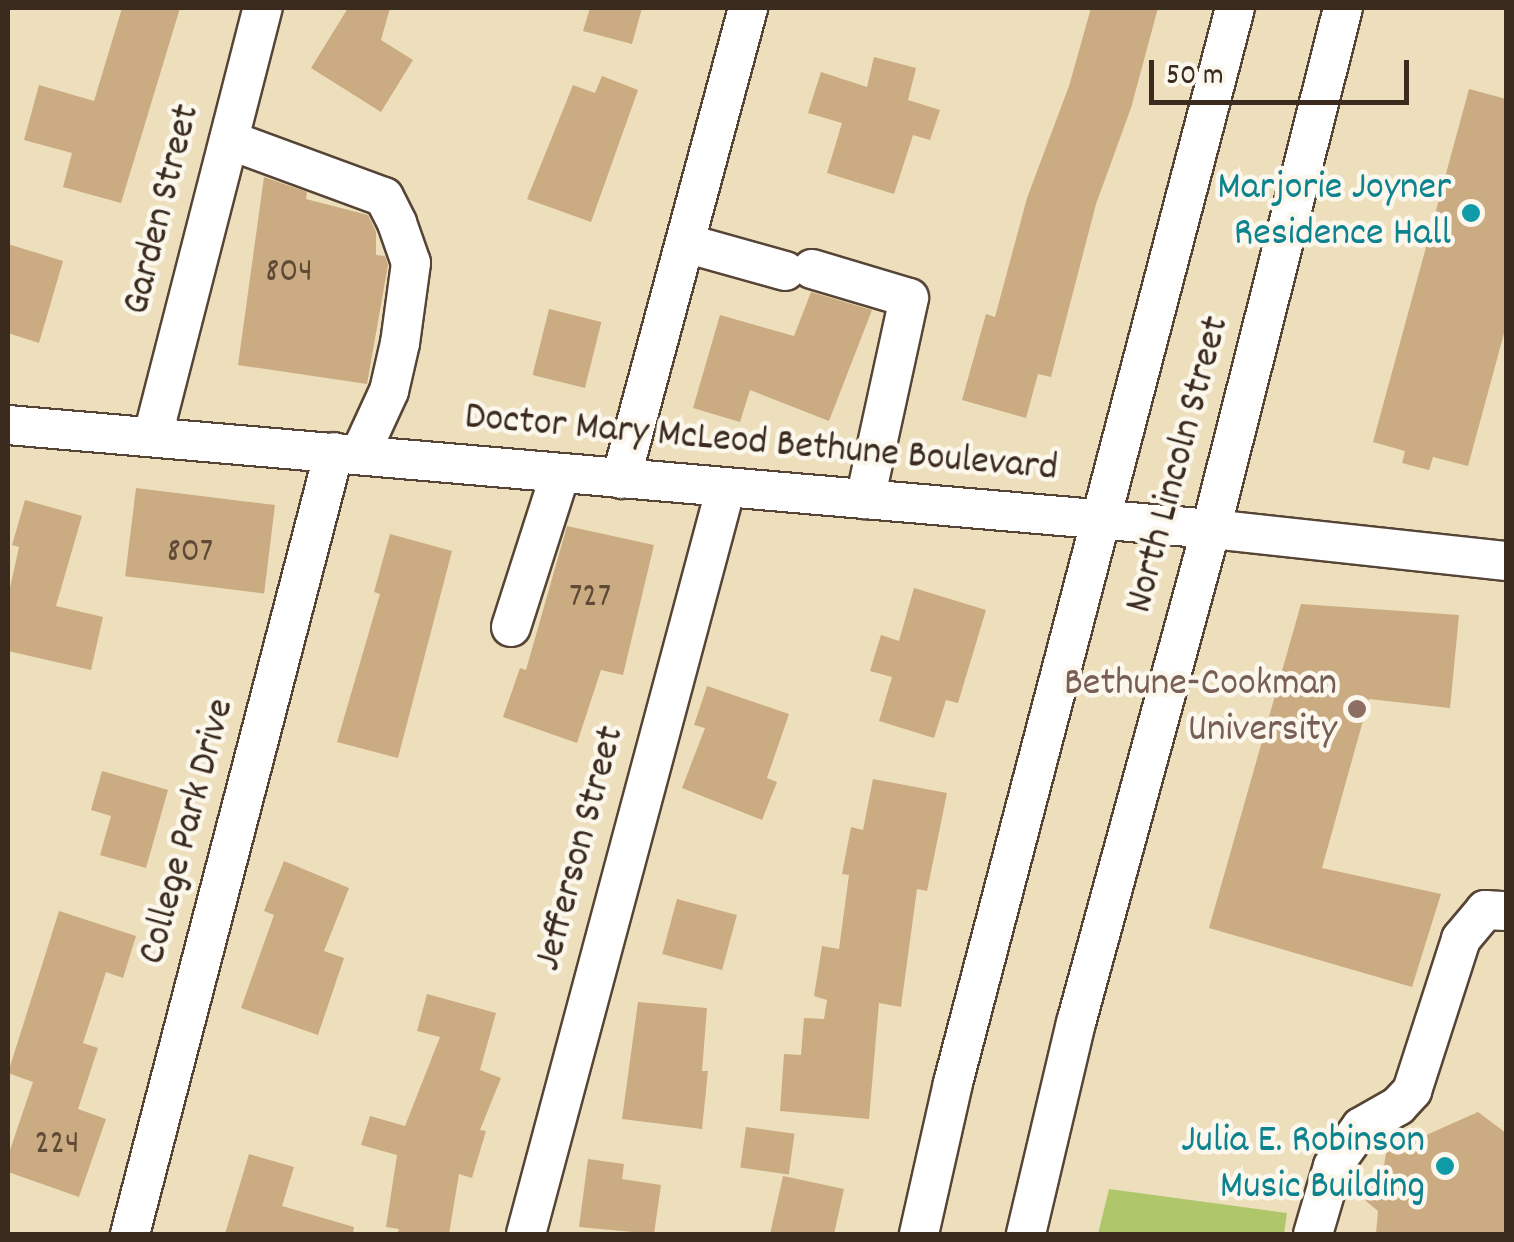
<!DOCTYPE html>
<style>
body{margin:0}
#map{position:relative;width:1514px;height:1242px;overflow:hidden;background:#eddfbc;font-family:Dekko,sans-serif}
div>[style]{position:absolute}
.green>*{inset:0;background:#afc66b}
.building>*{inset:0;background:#cbab81;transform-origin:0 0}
.roads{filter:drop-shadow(2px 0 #564536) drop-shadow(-2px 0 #564536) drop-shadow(0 2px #564536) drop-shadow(0 -2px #564536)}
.minor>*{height:38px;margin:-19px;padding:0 19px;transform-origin:19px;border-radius:19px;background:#fff}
.dots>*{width:28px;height:28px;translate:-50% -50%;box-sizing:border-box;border:5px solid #fbf7ec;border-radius:50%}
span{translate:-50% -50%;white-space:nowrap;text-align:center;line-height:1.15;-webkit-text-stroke:9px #fbf7ec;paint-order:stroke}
.number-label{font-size:35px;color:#5f4a37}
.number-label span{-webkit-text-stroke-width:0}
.culture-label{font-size:40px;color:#0d838f}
.right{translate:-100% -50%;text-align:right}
.street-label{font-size:40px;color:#3b2a1e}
.education-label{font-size:40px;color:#785e54}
.frame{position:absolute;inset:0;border:10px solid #3b2a1e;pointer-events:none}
.scale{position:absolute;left:1149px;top:60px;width:260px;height:45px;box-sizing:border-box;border:5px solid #3b2a1e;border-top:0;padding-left:12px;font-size:30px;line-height:35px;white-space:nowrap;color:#3b2a1e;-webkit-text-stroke:8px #fbf7ec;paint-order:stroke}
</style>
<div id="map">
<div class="green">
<i style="clip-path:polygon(1109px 1189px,1287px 1213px,1284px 1234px,1098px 1234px)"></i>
</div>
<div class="building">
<i style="clip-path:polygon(122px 8px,180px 8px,121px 203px,63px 187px,72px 153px,24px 140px,39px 85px,94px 101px)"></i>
<i style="clip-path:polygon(348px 8px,390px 8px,381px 40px,413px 60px,381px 112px,311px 68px)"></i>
<i style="clip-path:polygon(590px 8px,642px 8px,632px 44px,583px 31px)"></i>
<i style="clip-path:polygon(1091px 8px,1158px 8px,1131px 108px,1096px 204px,1051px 377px,1038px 374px,1026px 418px,962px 400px,986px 314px,995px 317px,1027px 198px,1069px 86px)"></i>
<i style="clip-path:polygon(874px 57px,916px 68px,908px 100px,940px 110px,930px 140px,913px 135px,894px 194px,827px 173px,842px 123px,808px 113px,821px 72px,867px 87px)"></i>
<i style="clip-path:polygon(602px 76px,638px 90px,591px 222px,527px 199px,573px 85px,595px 93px)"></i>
<i style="clip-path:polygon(1469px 89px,1506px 99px,1506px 326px,1468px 466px,1433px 457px,1429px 470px,1402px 463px,1405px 451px,1373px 442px)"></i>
<i style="clip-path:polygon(264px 177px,307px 192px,306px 199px,368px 215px,376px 232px,376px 255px,385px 256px,388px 265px,367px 384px,238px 365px)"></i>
<i style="clip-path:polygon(8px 244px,63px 261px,39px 343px,8px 333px)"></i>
<i style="clip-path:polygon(811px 292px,872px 310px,829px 421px,750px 390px,740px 422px,693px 408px,720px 315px,794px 336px)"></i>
<i style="left:549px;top:309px;width:54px;height:68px;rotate:14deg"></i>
<i style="left:136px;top:488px;width:140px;height:89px;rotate:7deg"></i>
<i style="clip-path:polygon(25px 500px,82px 516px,56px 606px,103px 617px,91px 670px,8px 651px,8px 597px,19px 547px,12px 545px)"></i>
<i style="clip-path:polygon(567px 526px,654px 545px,623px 675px,601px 670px,577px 743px,503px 717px,520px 668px,526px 670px)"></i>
<i style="clip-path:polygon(390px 534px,452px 551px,398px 758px,337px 742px,380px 594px,374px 592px)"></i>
<i style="clip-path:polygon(914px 588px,986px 610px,958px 703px,946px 700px,934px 738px,879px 721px,892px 677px,870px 671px,881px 635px,899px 641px)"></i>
<i style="clip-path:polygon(1301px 604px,1459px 615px,1450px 708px,1369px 699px,1322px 868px,1441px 894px,1412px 987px,1209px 928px)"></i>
<i style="clip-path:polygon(707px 686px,789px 714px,767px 778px,777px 782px,762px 820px,682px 788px,705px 728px,694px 725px)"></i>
<i style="clip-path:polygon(102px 771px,168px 790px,146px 868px,100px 855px,111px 816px,91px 810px)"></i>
<i style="clip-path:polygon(873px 779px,947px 793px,927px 891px,917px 889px,901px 1007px,879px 1003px,869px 1119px,780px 1111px,784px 1054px,801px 1055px,804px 1018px,824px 1019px,827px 1000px,814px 996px,822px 946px,839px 949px,849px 875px,842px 874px,851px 827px,863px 830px)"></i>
<i style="clip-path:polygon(284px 861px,349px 888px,324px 951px,344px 958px,318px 1035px,241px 1008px,274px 915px,264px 911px)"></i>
<i style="left:677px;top:899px;width:62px;height:57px;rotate:15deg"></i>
<i style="clip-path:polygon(59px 911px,136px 936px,123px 978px,106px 972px,83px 1043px,98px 1048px,78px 1109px,106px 1119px,79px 1197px,8px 1172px,8px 1156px,33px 1082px,8px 1073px)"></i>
<i style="clip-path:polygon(427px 994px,496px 1013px,480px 1070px,501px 1078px,480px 1130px,486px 1131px,472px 1178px,459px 1174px,449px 1234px,397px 1234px,399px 1229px,386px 1227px,397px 1155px,361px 1145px,370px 1116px,405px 1126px,440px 1037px,417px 1031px)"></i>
<i style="clip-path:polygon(638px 1002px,707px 1008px,702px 1071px,708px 1071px,702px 1129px,622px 1119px)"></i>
<i style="clip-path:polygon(1478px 1112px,1506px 1133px,1506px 1234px,1376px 1234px,1378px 1211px,1366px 1201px,1367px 1187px,1382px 1179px,1386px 1153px)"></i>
<i style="left:746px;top:1127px;width:49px;height:41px;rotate:8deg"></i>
<i style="clip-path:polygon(249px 1154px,294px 1167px,282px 1206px,354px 1227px,353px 1234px,225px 1234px)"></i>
<i style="clip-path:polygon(588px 1159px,624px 1164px,622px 1179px,661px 1185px,654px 1234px,579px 1227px)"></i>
<i style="clip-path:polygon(783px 1176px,844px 1189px,834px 1234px,770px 1234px)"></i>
</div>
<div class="roads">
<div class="minor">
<i style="left:229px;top:140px;width:165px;rotate:20.2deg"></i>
<i style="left:384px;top:197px;width:29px;rotate:63deg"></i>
<i style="left:397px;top:223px;width:42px;rotate:70.7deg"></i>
<i style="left:411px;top:263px;width:81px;rotate:97.8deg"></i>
<i style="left:400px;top:343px;width:49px;rotate:102.9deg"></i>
<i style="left:389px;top:391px;width:69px;rotate:114.7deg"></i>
<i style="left:685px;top:243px;width:104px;rotate:15.6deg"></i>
<i style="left:812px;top:269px;width:101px;rotate:16.6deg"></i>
<i style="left:909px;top:298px;width:206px;rotate:102.3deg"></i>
<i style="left:8px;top:425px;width:1207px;rotate:4.94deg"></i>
<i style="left:1211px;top:529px;width:297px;rotate:6.2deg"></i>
<i style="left:153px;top:435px;width:441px;rotate:-75.6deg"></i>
<i style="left:621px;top:479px;width:488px;rotate:-74.9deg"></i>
<i style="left:511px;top:627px;width:161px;rotate:-72.2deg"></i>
<i style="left:130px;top:1234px;width:808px;rotate:-75.38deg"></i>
<i style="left:526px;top:1234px;width:773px;rotate:-75.01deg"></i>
<i style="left:919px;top:1234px;width:155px;rotate:-77.3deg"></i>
<i style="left:953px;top:1083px;width:1111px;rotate:-75.3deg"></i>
<i style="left:1026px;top:1234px;width:217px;rotate:-76.7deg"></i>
<i style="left:1076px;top:1023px;width:512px;rotate:-74.72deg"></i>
<i style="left:1211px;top:529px;width:537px;rotate:-75.78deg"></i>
<i style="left:1313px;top:1234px;width:71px;rotate:-73.6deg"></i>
<i style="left:1333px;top:1166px;width:48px;rotate:-54.3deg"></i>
<i style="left:1361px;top:1127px;width:43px;rotate:-29.6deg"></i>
<i style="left:1398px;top:1106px;width:21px;rotate:-47deg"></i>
<i style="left:1412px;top:1091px;width:160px;rotate:-72.1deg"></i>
<i style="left:1461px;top:939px;width:38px;rotate:-50deg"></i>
<i style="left:1485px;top:910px;width:21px;rotate:3deg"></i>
</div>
</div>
<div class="dots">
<i style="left:1471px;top:213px;background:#0f9aa8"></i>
<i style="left:1357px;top:709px;background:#8d6e63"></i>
<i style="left:1445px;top:1166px;background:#0f9aa8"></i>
</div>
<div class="number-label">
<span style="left:289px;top:273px">804</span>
<span style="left:190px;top:553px">807</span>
<span style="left:590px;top:598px">727</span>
<span style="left:57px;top:1145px">224</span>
</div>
<div class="culture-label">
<span class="right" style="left:1451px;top:213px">Marjorie Joyner<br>Residence Hall</span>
<span class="right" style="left:1425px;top:1166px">Julia E. Robinson<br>Music Building</span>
</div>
<div class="street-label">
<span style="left:164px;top:210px;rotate:-76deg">Garden Street</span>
<span style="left:761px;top:445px;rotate:5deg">Doctor Mary McLeod Bethune Boulevard</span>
<span style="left:1180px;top:465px;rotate:-75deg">North Lincoln Street</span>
<span style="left:189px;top:832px;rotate:-75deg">College Park Drive</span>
<span style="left:582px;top:849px;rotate:-75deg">Jefferson Street</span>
</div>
<div class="education-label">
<span class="right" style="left:1337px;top:709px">Bethune-Cookman<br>University</span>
</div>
<div class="frame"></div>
<div class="scale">50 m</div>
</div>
